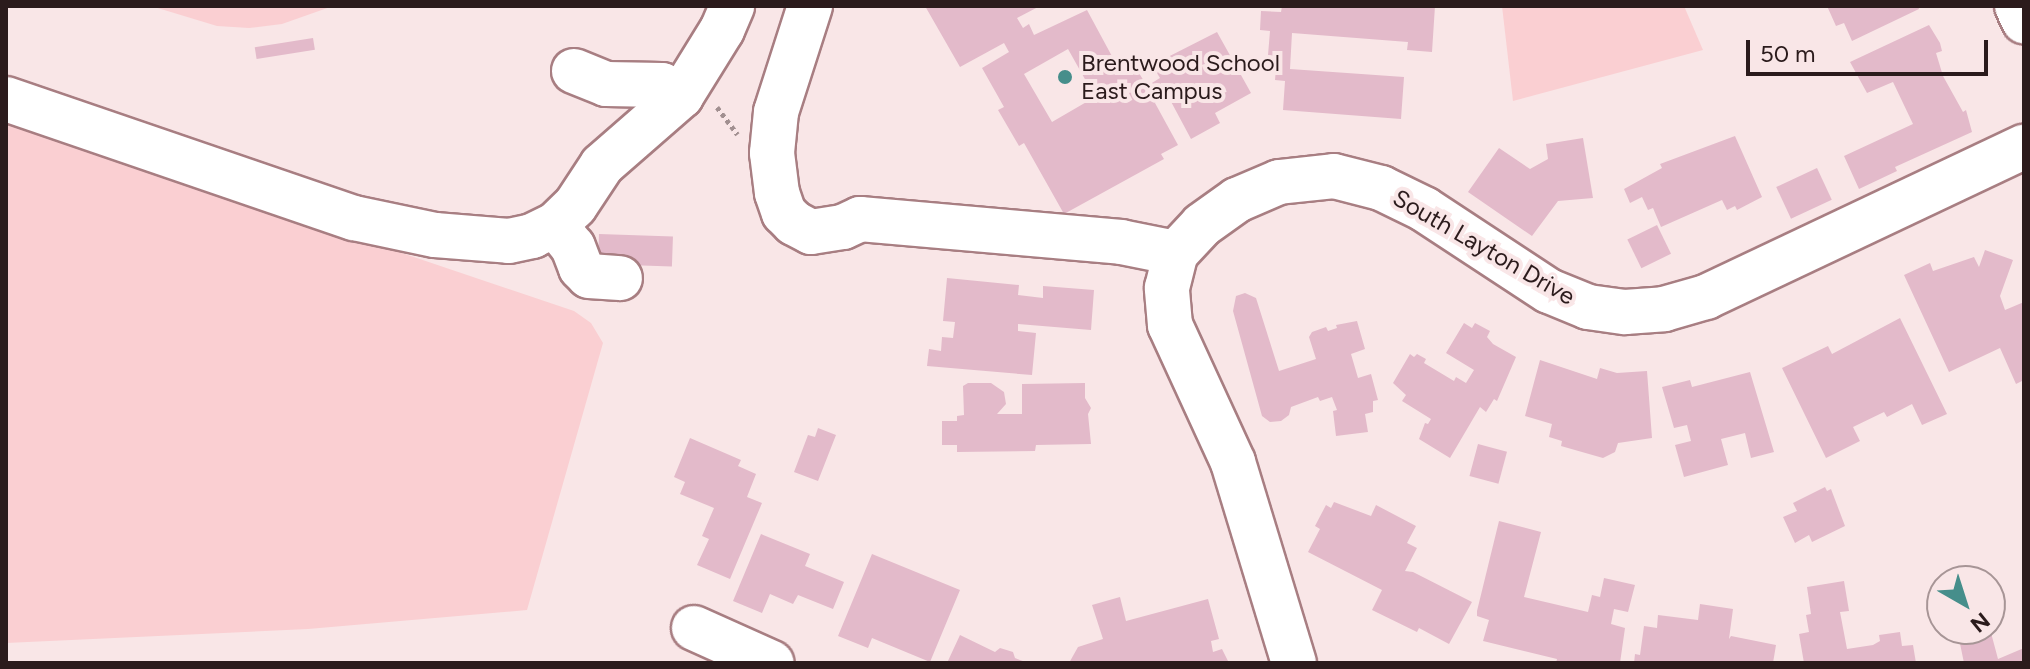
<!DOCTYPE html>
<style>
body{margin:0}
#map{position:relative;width:2030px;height:669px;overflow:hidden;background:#f9e6e7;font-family:Figtree,sans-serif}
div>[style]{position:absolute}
.green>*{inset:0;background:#facfd2}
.building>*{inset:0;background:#e3baca;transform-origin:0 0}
.path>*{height:5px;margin-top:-2.5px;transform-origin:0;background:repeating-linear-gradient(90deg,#a18f90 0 4px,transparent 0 8px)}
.roads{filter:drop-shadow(2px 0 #a87e82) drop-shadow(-2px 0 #a87e82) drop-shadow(0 2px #a87e82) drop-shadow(0 -2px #a87e82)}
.minor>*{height:44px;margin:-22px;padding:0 22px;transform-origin:22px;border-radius:22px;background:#fff}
.major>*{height:44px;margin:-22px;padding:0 22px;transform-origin:22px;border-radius:22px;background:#fff}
.dots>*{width:22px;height:22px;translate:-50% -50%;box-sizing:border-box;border:4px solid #f9e6e7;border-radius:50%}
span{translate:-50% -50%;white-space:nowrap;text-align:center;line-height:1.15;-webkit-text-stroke:8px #f9e6e7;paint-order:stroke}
.poi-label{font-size:24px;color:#2b1b1c}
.left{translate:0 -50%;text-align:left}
.street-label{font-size:24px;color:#2b1b1c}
.frame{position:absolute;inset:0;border:8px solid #2b1b1c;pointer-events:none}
.north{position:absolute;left:1926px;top:565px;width:80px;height:80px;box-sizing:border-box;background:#f9e6e7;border:2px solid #a79596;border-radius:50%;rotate:141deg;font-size:22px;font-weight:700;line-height:32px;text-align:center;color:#2b1b1c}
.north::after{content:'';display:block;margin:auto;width:28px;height:36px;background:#468e8b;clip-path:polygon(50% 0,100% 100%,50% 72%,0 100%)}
.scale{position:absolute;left:1746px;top:40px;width:242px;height:36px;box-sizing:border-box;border:4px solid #2b1b1c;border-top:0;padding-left:10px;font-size:24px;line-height:28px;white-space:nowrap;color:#2b1b1c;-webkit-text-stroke:6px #f9e6e7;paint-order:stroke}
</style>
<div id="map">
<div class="green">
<i style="clip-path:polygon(151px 6px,333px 6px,282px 24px,249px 28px,217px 26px)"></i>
<i style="clip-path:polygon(1502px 6px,1684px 6px,1703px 50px,1513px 101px)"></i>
<i style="clip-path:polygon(6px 113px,316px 224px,574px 311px,591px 323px,603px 343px,527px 610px,308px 629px,6px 643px)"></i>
</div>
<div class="building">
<i style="clip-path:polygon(evenodd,925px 6px,1040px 6px,1017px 18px,1023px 28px,1029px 24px,1034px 35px,1087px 10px,1121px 73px,1134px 65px,1147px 86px,1160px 78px,1152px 65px,1217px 32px,1251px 93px,1215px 113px,1220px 123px,1191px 139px,1168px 96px,1155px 103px,1178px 145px,1161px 154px,1164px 159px,1064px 214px,1024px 143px,1019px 146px,998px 110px,1004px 107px,982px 68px,1009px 52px,1004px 43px,960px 67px,925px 6px,1068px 49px,1095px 97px,1052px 122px,1024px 74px,1068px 49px)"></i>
<i style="clip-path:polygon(1282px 6px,1435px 6px,1432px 52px,1407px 50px,1408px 42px,1292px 33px,1290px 69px,1404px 77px,1401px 119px,1283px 110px,1285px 81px,1275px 80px,1277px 56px,1268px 55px,1270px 31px,1260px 30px,1261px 11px,1281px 12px)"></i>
<i style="clip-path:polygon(1827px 6px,1918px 6px,1919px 9px,1852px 41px,1844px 23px,1836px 26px)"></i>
<i style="clip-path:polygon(1929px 25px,1940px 43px,1942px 51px,1936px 53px,1943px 76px,1963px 112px,1966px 110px,1972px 132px,1895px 167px,1897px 171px,1859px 189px,1844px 156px,1913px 124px,1893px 82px,1867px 93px,1850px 62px)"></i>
<i style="left:313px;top:38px;width:12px;height:59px;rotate:81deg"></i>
<i style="clip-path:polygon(1735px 136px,1762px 197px,1737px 210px,1735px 206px,1727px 210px,1722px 200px,1661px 227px,1653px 208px,1648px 210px,1642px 197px,1630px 203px,1624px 189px,1662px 168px,1660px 164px)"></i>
<i style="clip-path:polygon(1583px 138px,1593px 198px,1558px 201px,1532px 236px,1468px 192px,1499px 148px,1530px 169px,1548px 159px,1546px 144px)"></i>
<i style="left:1817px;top:168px;width:35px;height:45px;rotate:65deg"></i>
<i style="left:1657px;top:225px;width:32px;height:33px;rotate:64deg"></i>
<i style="left:599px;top:234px;width:74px;height:30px;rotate:2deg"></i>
<i style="clip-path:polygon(1985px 250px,2013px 260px,2000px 296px,2005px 310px,2024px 302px,2024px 380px,2016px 384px,2000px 348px,1949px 372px,1904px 275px,1930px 263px,1933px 271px,1974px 257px,1979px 267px)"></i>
<i style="clip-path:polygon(947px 278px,1019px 285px,1018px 295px,1043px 298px,1043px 286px,1094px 290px,1091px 330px,1018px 324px,1018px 331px,1036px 333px,1032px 375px,927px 366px,929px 349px,941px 351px,942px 337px,953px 338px,955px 322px,943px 321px)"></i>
<i style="clip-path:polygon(1245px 293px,1256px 298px,1279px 371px,1316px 359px,1309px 337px,1312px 332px,1326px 327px,1328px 331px,1337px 328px,1336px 325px,1357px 321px,1365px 349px,1351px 354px,1358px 378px,1371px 374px,1378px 400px,1373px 401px,1373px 412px,1365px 414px,1368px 432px,1336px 436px,1333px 411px,1337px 410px,1332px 397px,1320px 401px,1318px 397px,1291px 407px,1289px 415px,1281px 421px,1270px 422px,1262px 416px,1233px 311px,1236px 296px)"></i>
<i style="clip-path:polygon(1900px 318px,1947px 414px,1922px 425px,1912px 404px,1887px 417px,1884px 412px,1853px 427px,1860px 441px,1826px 458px,1782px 368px,1828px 346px,1832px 354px)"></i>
<i style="clip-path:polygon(1464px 323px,1472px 328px,1475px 323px,1490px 331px,1487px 337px,1493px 344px,1516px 357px,1497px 401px,1494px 399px,1486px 412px,1480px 407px,1450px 458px,1419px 439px,1425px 423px,1428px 424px,1431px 419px,1402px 401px,1406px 395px,1393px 383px,1410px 354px,1414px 357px,1417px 354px,1426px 359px,1424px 363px,1454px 381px,1456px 377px,1466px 383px,1474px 370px,1446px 353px)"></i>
<i style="clip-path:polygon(1540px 360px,1597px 379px,1600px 368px,1617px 373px,1647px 371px,1652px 438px,1618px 443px,1615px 452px,1603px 458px,1561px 446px,1562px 441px,1549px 437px,1552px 424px,1525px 416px)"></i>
<i style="clip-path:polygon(1750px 372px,1774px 452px,1751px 458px,1745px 433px,1721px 439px,1728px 465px,1684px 477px,1675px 445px,1691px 441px,1687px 425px,1674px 428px,1662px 387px,1690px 380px,1692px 387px)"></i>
<i style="clip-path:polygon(968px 383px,991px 383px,1004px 392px,1006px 404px,997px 414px,1022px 414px,1022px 384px,1085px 383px,1085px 398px,1091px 408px,1088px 414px,1091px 444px,1036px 445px,1035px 451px,957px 452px,957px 445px,942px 445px,942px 421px,957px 421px,957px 416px,964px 415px,963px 386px)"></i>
<i style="clip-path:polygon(818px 428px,836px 435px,818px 481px,794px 472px,808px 435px,815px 437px)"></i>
<i style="clip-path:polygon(690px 438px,741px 460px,738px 466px,756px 474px,747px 497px,762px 503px,730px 579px,697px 565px,709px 539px,702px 536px,714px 508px,680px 494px,685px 482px,674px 477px)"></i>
<i style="left:1478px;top:444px;width:30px;height:33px;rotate:15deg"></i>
<i style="clip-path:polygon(1825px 487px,1827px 491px,1831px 489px,1845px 526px,1812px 542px,1809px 535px,1795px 543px,1783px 517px,1797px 511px,1793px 503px)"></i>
<i style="clip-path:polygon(1334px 502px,1371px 516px,1376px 505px,1416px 526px,1407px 543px,1417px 548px,1405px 571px,1413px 572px,1472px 602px,1449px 644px,1419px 628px,1417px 632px,1372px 610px,1382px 590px,1308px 552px,1320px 529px,1315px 526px,1326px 505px,1331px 508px)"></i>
<i style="clip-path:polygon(1499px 521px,1541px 532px,1524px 597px,1588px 612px,1592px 595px,1600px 597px,1604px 578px,1635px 585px,1628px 612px,1614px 609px,1611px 624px,1625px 628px,1620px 663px,1556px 663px,1557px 659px,1483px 641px,1489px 620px,1477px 616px,1477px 611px)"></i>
<i style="clip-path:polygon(761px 534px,810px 554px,805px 566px,844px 582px,833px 609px,798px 595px,793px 604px,770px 594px,762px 613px,733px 601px)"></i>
<i style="clip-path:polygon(872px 554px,960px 590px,930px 662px,872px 638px,868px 648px,838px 636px)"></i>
<i style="clip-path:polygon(1844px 581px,1849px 611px,1840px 612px,1847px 649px,1873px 645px,1880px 641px,1879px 635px,1900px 632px,1902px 646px,1913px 645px,1916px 663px,1804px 663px,1799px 634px,1809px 632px,1806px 615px,1811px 614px,1807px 587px)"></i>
<i style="clip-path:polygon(1120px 597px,1126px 621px,1208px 599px,1219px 639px,1211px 641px,1213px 652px,1222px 649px,1229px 663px,1069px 663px,1078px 647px,1103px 639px,1092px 605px)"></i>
<i style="clip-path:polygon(1700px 604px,1733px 609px,1729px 639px,1731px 636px,1776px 645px,1773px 663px,1634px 663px,1635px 654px,1640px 655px,1644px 626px,1657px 628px,1658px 615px,1698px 620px)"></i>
<i style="clip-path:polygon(1957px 629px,1990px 629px,1998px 659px,2024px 648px,2024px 663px,1964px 663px)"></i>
<i style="clip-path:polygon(960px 635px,995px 652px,1000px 648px,1013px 652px,1015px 658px,1028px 663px,947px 663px)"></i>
</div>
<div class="path">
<i style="left:717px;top:107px;width:34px;rotate:53deg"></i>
</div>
<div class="roads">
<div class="minor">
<i style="left:810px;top:6px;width:111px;rotate:107.8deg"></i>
<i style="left:776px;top:112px;width:41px;rotate:95.6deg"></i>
<i style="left:772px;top:153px;width:40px;rotate:82.9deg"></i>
<i style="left:777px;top:193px;width:21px;rotate:71deg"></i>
<i style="left:784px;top:213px;width:14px;rotate:45deg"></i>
<i style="left:794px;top:223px;width:19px;rotate:28deg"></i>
<i style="left:811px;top:232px;width:32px;rotate:-9deg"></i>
<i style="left:843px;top:227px;width:19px;rotate:-25deg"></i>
<i style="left:860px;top:219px;width:262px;rotate:5deg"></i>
<i style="left:1121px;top:242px;width:56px;rotate:11.3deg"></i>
<i style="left:574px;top:71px;width:35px;rotate:22deg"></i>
<i style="left:606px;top:84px;width:56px;rotate:1deg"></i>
<i style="left:662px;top:85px;width:22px;rotate:30deg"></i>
<i style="left:6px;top:99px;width:368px;rotate:18.9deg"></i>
<i style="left:354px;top:218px;width:83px;rotate:11.9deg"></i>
<i style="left:435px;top:235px;width:74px;rotate:4.6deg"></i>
<i style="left:509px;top:241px;width:24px;rotate:-12deg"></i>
<i style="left:532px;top:236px;width:25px;rotate:-26deg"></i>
<i style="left:555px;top:225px;width:28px;rotate:-44deg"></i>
<i style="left:575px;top:206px;width:49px;rotate:-56.6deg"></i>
<i style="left:602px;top:165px;width:105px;rotate:-41.1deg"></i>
<i style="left:681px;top:96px;width:78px;rotate:-58.2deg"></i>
<i style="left:722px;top:30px;width:26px;rotate:-67deg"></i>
<i style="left:555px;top:225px;width:28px;rotate:51deg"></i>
<i style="left:573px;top:247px;width:22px;rotate:69deg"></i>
<i style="left:581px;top:268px;width:11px;rotate:45deg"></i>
<i style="left:589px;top:276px;width:31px;rotate:4deg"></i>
<i style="left:694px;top:628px;width:85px;rotate:24.2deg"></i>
<i style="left:1294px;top:663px;width:210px;rotate:-106.9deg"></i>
<i style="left:1233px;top:462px;width:151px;rotate:-114.7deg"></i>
<i style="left:1170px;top:325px;width:37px;rotate:-95deg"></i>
<i style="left:1167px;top:288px;width:36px;rotate:-76deg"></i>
<i style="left:1176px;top:253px;width:38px;rotate:-47deg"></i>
<i style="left:1202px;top:225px;width:43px;rotate:-35.5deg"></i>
<i style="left:1237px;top:200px;width:46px;rotate:-23.2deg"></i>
<i style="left:1279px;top:182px;width:55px;rotate:-6.2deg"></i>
<i style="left:1334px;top:176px;width:49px;rotate:14.3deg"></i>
<i style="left:1381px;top:188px;width:48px;rotate:26deg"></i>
<i style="left:1424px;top:209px;width:149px;rotate:33.3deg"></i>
<i style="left:1549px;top:291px;width:42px;rotate:22.3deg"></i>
<i style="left:1588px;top:307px;width:37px;rotate:8deg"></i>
<i style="left:1625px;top:312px;width:39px;rotate:-4deg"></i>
<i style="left:1664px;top:309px;width:44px;rotate:-15.9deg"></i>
<i style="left:1706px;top:297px;width:352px;rotate:-25.3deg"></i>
</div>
<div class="major">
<i style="left:2017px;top:6px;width:17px;rotate:65deg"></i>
</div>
</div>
<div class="dots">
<i style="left:1065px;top:77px;background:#468e8b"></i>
</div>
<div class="poi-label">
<span class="left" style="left:1081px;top:77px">Brentwood School<br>East Campus</span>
</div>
<div class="street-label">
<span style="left:1484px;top:247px;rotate:30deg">South Layton Drive</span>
</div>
<div class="frame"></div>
<div class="north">N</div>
<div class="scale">50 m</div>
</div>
